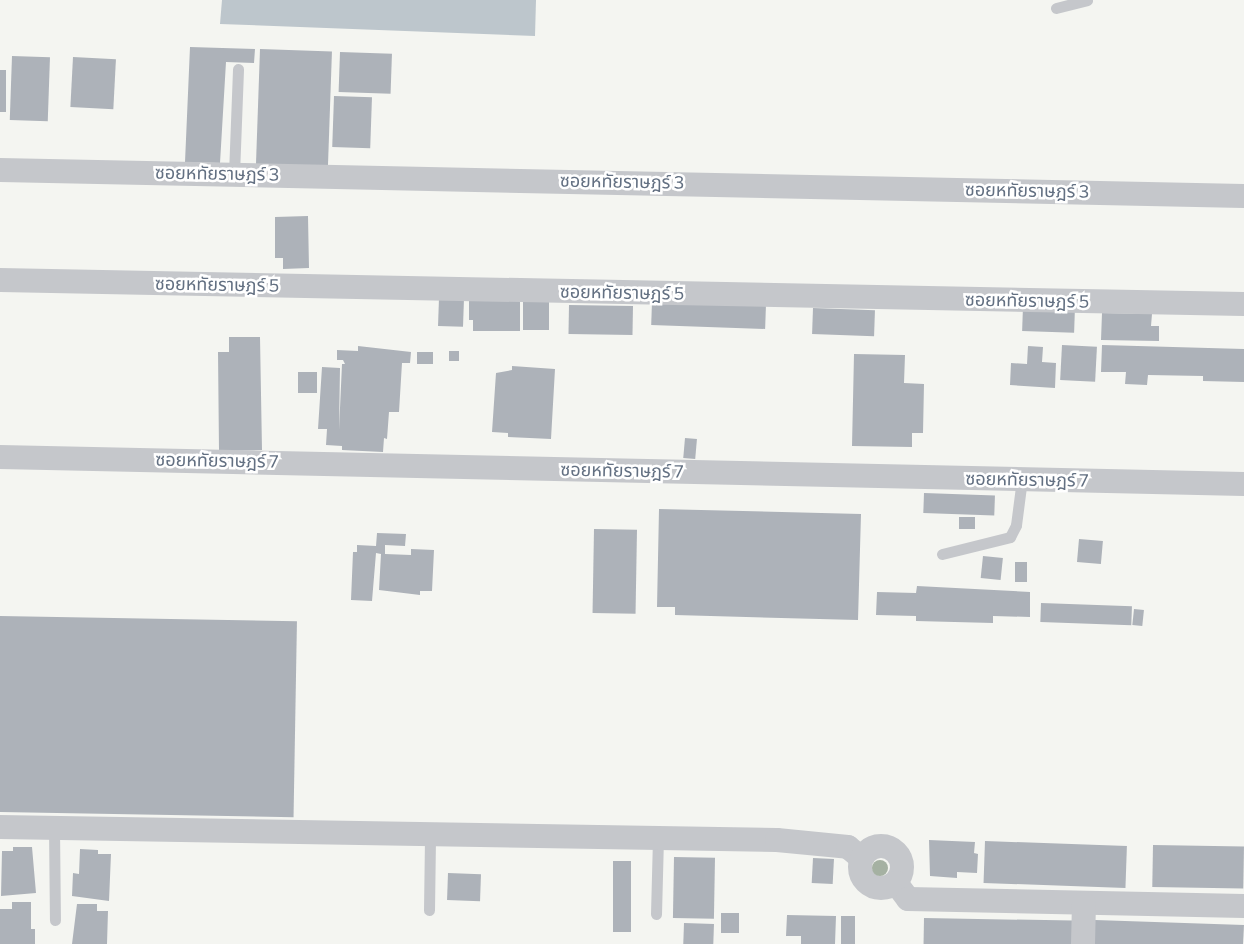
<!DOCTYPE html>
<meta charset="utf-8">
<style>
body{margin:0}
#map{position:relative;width:1244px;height:944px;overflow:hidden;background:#f4f5f1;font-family:Commissioner,"Noto Sans Thai",sans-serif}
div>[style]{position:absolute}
.water>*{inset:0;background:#bdc6cc}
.building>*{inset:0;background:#adb2b9;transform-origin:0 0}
.service>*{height:11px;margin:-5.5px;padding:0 5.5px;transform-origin:5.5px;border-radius:5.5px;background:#c5c7cb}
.minor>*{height:24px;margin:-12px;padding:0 12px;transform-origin:12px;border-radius:12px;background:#c5c7cb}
.minor>.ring{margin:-12px;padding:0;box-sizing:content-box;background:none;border:24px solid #c5c7cb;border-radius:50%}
.trees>*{width:16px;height:16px;margin:-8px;border-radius:50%;background:#a5b1a2}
span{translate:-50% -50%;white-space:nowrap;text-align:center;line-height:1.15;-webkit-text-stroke:5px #fff;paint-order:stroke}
.street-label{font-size:18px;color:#637082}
</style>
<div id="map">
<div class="water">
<i style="clip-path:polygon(222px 0,536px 0,535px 36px,220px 24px)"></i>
</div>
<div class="building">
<i style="clip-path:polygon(190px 47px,255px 49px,254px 63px,226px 62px,220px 163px,185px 162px)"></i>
<i style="left:260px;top:49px;width:72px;height:117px;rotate:2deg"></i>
<i style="left:340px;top:52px;width:52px;height:40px;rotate:2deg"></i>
<i style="left:12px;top:56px;width:38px;height:64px;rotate:2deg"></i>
<i style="left:73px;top:57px;width:43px;height:50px;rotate:3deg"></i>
<i style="left:0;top:70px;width:6px;height:42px"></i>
<i style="left:334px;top:96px;width:38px;height:51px;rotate:2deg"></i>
<i style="clip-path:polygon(308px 216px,309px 268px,283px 269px,283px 258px,275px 258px,275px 217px)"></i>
<i style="left:439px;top:298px;width:25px;height:28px;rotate:2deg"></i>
<i style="clip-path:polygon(469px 299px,520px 300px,520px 331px,473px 331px,473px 320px,469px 320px)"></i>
<i style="left:523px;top:302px;width:26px;height:28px"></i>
<i style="left:652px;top:302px;width:114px;height:23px;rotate:2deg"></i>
<i style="left:569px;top:305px;width:64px;height:29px;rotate:1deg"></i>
<i style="left:1023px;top:306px;width:52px;height:25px;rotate:2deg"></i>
<i style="left:813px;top:308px;width:62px;height:26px;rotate:2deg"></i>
<i style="clip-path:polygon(1102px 313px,1152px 314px,1151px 326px,1159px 326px,1159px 341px,1101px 340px)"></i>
<i style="clip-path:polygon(229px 337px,260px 337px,262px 450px,219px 451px,218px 352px,229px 352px)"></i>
<i style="left:1062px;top:345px;width:35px;height:35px;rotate:3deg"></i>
<i style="clip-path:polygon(1102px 345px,1244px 349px,1244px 382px,1203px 381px,1203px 376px,1148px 375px,1147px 385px,1125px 384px,1126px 372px,1101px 372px)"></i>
<i style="clip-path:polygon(358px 346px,411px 352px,410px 363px,402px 363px,399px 412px,389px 412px,387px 439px,384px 438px,383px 452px,342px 450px,342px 446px,326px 445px,327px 429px,318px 429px,322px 367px,340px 368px,339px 430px,342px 364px,345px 364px,343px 360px,337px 360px,337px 350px,358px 351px)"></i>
<i style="clip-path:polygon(1028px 346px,1043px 347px,1042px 362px,1056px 363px,1055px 388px,1010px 385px,1011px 363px,1027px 364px)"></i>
<i style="left:449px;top:351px;width:10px;height:10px"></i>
<i style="left:417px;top:352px;width:16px;height:12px"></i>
<i style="clip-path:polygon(854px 354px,905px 355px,904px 383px,924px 384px,923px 433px,912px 433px,912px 447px,852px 446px)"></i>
<i style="clip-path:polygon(512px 366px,555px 369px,551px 439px,508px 437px,508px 433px,492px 432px,496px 373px,512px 370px)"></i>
<i style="left:298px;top:372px;width:19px;height:21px"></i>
<i style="left:685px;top:438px;width:12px;height:20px;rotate:5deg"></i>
<i style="left:924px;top:493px;width:71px;height:20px;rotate:2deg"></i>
<i style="clip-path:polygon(659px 509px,861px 514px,858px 620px,675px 615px,675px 607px,657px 607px)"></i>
<i style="left:959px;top:517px;width:16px;height:12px"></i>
<i style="left:594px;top:529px;width:43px;height:84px;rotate:1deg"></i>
<i style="clip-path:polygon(377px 533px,406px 534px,405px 546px,385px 545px,385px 554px,411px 555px,411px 549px,434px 550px,432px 591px,420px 591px,420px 595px,379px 590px,381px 554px,376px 553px,372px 601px,351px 600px,353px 552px,357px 552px,357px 545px,376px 546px)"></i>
<i style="left:1079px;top:539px;width:24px;height:23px;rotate:5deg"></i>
<i style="left:983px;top:556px;width:20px;height:22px;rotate:6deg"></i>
<i style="left:1015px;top:562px;width:12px;height:20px"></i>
<i style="clip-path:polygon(917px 586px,1030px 592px,1030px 617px,993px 616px,993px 623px,916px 621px,916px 616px,876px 615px,877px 592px,916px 593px)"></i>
<i style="left:1041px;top:603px;width:91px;height:19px;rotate:2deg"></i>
<i style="left:1134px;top:609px;width:10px;height:16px;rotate:6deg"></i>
<i style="left:0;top:616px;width:297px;height:196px;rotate:1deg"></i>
<i style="clip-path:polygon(929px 840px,975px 842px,974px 853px,978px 854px,977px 873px,957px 872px,957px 878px,930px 876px)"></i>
<i style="left:985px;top:841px;width:142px;height:42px;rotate:2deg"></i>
<i style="left:1153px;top:845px;width:91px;height:42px;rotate:1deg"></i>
<i style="clip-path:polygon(13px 847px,32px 847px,36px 893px,1px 896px,2px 851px,13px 851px)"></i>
<i style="clip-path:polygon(80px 849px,98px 850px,98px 854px,111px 854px,109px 901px,72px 896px,73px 873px,79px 874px)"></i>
<i style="left:674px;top:857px;width:41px;height:61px;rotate:1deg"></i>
<i style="left:813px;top:858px;width:21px;height:25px;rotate:3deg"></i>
<i style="left:613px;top:861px;width:18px;height:71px"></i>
<i style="left:448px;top:873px;width:33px;height:27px;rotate:2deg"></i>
<i style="clip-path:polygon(12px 902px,31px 902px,31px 929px,35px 929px,35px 944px,0 944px,0 909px,12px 909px)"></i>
<i style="clip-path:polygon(77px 904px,97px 904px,97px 911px,108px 911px,107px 944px,72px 944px)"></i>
<i style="left:721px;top:913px;width:18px;height:20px"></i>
<i style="clip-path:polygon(787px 915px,836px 916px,835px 944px,801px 944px,801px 936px,786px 936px)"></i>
<i style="left:841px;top:916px;width:14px;height:28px"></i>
<i style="left:924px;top:918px;width:149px;height:26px;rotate:1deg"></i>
<i style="clip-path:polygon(1095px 920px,1244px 925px,1243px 944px,1095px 944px)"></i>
<i style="left:684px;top:923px;width:30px;height:21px;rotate:2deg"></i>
</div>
<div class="service">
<i style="left:1056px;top:8px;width:32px;rotate:-14deg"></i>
<i style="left:234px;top:174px;width:105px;rotate:-87.8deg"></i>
<i style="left:942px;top:554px;width:70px;rotate:-14deg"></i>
<i style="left:1010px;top:537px;width:13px;rotate:-63deg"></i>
<i style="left:1016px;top:525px;width:46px;rotate:-82.6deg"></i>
<i style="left:54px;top:828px;width:92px;rotate:89.4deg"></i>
<i style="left:429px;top:910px;width:76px;rotate:-89.2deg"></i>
<i style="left:656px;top:914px;width:75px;rotate:-88.5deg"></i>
</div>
<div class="minor">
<i style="left:0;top:170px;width:1244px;rotate:1.2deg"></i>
<i style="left:0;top:280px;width:1244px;rotate:1.11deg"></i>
<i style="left:0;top:457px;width:1244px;rotate:1.24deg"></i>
<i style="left:0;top:827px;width:777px;rotate:0.96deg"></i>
<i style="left:777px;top:840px;width:71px;rotate:5.6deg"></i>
<i style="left:848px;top:847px;width:17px;rotate:40deg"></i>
<i class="ring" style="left:860px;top:846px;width:18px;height:18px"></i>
<i style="left:896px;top:883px;width:20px;rotate:53deg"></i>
<i style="left:908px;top:899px;width:336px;rotate:1.2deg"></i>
<i style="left:1083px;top:944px;width:40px;rotate:-88.6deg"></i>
</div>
<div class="trees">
<i style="left:880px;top:868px"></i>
</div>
<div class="street-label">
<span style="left:217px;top:173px;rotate:1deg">ซอยหทัยราษฎร์ 3</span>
<span style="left:622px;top:181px;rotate:1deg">ซอยหทัยราษฎร์ 3</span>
<span style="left:1027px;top:190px;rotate:1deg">ซอยหทัยราษฎร์ 3</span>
<span style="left:217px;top:284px;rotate:1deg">ซอยหทัยราษฎร์ 5</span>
<span style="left:622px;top:292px;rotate:1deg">ซอยหทัยราษฎร์ 5</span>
<span style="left:1027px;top:300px;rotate:1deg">ซอยหทัยราษฎร์ 5</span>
<span style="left:217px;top:460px;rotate:1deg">ซอยหทัยราษฎร์ 7</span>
<span style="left:622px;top:470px;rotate:1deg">ซอยหทัยราษฎร์ 7</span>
<span style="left:1027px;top:479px;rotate:1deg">ซอยหทัยราษฎร์ 7</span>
</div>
</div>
